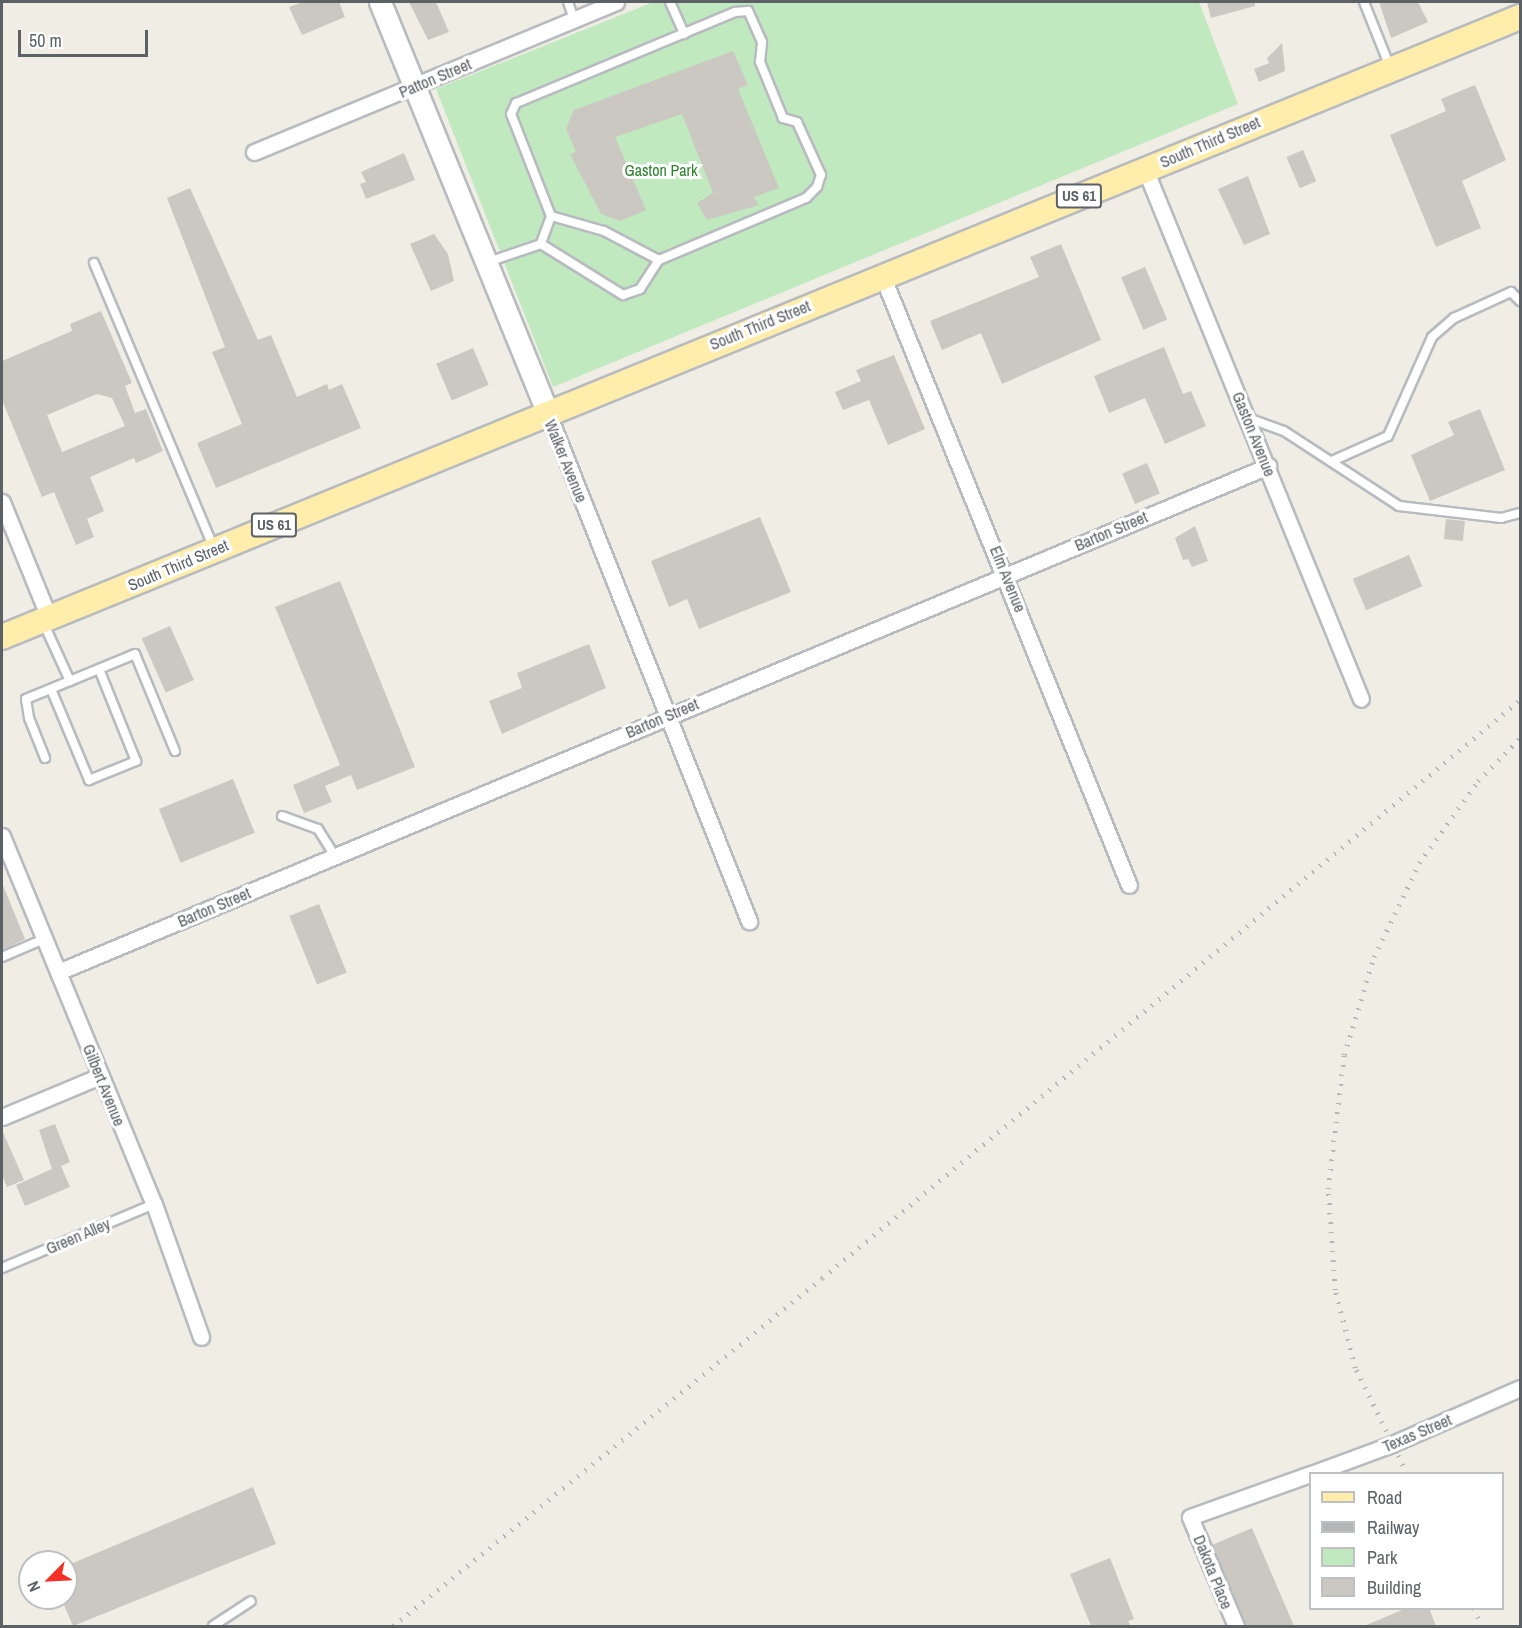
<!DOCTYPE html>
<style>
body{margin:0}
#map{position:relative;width:1522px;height:1628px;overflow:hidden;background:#f0ede5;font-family:"Archivo Narrow",sans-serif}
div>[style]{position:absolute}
.green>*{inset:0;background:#c1e9c0}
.building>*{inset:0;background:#cbc8c2;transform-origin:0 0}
.roads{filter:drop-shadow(2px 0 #b7bbbf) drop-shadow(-2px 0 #b7bbbf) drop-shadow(0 2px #b7bbbf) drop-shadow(0 -2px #b7bbbf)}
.lane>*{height:8px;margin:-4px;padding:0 4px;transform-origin:4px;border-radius:4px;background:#fff}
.street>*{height:15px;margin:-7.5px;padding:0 7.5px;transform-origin:7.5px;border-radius:7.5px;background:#fff}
.secondary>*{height:21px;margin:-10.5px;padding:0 10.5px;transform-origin:10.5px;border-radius:10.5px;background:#fff}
.primary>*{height:24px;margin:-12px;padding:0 12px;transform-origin:12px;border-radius:12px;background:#ffeeab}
.rail>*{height:4.5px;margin-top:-2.25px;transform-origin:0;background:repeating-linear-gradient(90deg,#b4b5b6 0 1.5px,transparent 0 9.5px)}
span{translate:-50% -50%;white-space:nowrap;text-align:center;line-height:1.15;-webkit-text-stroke:6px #fff;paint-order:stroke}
.shield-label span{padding:2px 4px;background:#fff;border:2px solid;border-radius:4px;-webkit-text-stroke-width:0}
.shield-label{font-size:15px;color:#5c6166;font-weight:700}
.street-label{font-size:16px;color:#5c6166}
.park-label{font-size:16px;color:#2f8330}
.frame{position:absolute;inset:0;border:3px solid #5c6166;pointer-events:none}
.legend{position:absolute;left:1309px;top:1472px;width:195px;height:138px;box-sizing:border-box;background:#fff;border:2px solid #bec0c2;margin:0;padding:8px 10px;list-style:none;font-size:18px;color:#5c6166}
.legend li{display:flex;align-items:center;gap:12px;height:30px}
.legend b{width:30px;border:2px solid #bec0c2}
.north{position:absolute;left:18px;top:1550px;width:60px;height:60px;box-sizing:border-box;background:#fff;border:2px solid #bec0c2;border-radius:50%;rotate:246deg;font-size:16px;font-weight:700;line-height:24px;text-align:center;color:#5c6166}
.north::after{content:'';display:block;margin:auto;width:21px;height:27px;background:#f43027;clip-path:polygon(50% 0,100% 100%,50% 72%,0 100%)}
.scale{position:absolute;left:18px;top:30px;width:130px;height:27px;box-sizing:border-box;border:3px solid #5c6166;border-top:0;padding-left:8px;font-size:18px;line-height:21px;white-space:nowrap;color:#5c6166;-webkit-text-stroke:4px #fff;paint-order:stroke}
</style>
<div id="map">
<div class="green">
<i style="clip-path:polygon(653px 2px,1199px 2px,1238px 104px,553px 387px,436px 89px)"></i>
</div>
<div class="building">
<i style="clip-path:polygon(303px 2px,339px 2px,345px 17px,302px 35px,289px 7px)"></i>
<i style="clip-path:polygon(409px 2px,436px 2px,449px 32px,428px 40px)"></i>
<i style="clip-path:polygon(1207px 2px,1255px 2px,1255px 6px,1211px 18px)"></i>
<i style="clip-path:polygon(1379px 2px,1418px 2px,1428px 22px,1391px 38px)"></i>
<i style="clip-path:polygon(1282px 43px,1285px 71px,1259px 82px,1254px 69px,1269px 63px,1267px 58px)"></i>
<i style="clip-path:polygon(733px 51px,748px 85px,738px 89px,779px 188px,754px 197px,759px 205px,707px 220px,697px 203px,713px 193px,682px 114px,615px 137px,646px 210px,620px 221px,601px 214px,570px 154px,576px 152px,566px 128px,574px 110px)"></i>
<i style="clip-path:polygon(1475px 85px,1506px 160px,1462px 181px,1481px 228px,1436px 247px,1390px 135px,1446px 111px,1441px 99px)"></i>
<i style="left:1303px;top:150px;width:34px;height:18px;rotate:67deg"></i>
<i style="clip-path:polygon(404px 153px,415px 180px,366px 199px,360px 184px,366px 182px,361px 172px)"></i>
<i style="clip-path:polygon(1248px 176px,1270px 234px,1244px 245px,1218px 189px)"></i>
<i style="clip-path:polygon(190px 188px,258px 340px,271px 335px,297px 397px,327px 384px,329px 390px,342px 384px,361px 428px,216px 488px,197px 443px,242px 424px,212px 352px,225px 347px,167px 198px)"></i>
<i style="clip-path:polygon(434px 234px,448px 254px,454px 281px,431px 291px,410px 244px)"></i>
<i style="clip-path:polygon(1061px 244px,1101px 340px,1002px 384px,981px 333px,942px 350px,930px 321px,1039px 277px,1030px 257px)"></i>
<i style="left:1145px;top:267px;width:57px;height:26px;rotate:67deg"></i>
<i style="clip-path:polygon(evenodd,101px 311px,132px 383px,125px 386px,135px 413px,146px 409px,163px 451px,136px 463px,134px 458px,90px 477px,104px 511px,87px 519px,94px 537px,76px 545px,54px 492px,42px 497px,2px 400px,2px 361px,72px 331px,70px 324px,101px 311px,97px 394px,112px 398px,125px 426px,62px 452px,47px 415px,97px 394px)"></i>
<i style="clip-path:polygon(1164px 347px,1183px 394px,1191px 391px,1206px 426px,1165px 444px,1145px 398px,1109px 413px,1094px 376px)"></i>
<i style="left:473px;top:348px;width:40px;height:40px;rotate:67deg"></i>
<i style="clip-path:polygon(894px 355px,925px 429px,888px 445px,869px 400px,843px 410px,835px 392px,861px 381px,856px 370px)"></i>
<i style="clip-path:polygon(1480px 409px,1505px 470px,1430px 501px,1411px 455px,1454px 435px,1448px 422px)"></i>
<i style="left:1147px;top:463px;width:33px;height:27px;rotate:67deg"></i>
<i style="clip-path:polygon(760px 517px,791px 592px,699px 629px,687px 599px,669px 607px,651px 561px)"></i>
<i style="left:1446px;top:519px;width:19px;height:20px;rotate:6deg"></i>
<i style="clip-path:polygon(1195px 526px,1208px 561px,1192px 567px,1188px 559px,1183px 560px,1175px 538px)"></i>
<i style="left:1409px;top:555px;width:34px;height:61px;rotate:67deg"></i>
<i style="clip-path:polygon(340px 581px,415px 767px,357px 790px,351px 775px,325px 786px,332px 802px,304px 813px,293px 785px,340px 765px,275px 607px)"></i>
<i style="left:170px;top:626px;width:59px;height:31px;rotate:66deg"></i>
<i style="clip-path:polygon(589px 644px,606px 688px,502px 734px,489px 701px,522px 688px,517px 673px)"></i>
<i style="left:233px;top:779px;width:58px;height:80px;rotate:68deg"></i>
<i style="clip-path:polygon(2px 883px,25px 939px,2px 950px)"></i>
<i style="left:319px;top:904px;width:74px;height:32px;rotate:68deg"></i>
<i style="clip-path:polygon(55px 1124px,70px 1162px,61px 1166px,70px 1187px,25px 1206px,16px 1185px,52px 1169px,39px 1130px)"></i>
<i style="clip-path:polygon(2px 1130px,24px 1180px,7px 1187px,2px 1175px)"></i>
<i style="clip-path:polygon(253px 1487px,276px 1544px,73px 1626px,61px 1598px,66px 1598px,66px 1566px)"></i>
<i style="clip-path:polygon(1252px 1528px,1294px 1626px,1246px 1626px,1212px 1545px)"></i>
<i style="clip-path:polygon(1110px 1558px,1134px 1619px,1128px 1621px,1131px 1626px,1091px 1626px,1070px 1574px)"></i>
<i style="clip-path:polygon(1407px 1608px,1429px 1608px,1436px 1626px,1364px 1626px)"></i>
</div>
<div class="roads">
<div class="lane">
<i style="left:568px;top:2px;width:18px;rotate:71deg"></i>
<i style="left:670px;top:2px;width:35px;rotate:66deg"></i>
<i style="left:1364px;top:2px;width:70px;rotate:68.2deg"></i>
<i style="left:551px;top:216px;width:55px;rotate:15.8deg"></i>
<i style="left:604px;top:231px;width:62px;rotate:27.8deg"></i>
<i style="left:488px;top:262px;width:56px;rotate:-18.8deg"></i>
<i style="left:541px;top:244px;width:97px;rotate:31.9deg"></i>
<i style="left:623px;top:295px;width:18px;rotate:-19deg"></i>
<i style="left:640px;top:289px;width:35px;rotate:-57deg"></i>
<i style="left:659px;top:260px;width:160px;rotate:-22.9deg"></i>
<i style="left:806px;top:198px;width:16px;rotate:-45deg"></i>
<i style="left:817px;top:187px;width:13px;rotate:-72deg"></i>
<i style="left:821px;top:175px;width:58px;rotate:-114.4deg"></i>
<i style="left:797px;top:122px;width:15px;rotate:-164deg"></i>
<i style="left:783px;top:118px;width:61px;rotate:-112.3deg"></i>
<i style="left:760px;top:62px;width:20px;rotate:-84deg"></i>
<i style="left:762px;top:42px;width:34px;rotate:-114deg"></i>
<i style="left:748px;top:11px;width:13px;rotate:176deg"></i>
<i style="left:735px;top:12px;width:237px;rotate:157.4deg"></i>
<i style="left:516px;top:103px;width:12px;rotate:114deg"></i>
<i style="left:511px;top:114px;width:110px;rotate:68.6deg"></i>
<i style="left:551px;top:216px;width:30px;rotate:110deg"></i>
<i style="left:94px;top:263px;width:309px;rotate:67.2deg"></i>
<i style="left:1248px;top:418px;width:38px;rotate:20deg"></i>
<i style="left:1284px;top:431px;width:137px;rotate:33.1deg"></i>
<i style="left:1399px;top:506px;width:103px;rotate:6.7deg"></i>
<i style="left:1501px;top:518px;width:20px;rotate:-15deg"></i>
<i style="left:1332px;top:461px;width:61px;rotate:-24.1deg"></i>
<i style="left:1388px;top:436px;width:108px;rotate:-66deg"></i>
<i style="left:1432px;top:337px;width:29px;rotate:-41deg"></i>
<i style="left:1454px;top:318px;width:63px;rotate:-24.5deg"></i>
<i style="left:1511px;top:292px;width:13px;rotate:45deg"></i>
<i style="left:43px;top:622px;width:65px;rotate:65.4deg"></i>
<i style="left:51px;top:689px;width:99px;rotate:67.3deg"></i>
<i style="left:89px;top:780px;width:51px;rotate:-22deg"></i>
<i style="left:136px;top:761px;width:99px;rotate:-111.9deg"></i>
<i style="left:45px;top:758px;width:43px;rotate:-111.8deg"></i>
<i style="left:29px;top:718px;width:19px;rotate:-99deg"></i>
<i style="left:26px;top:699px;width:118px;rotate:-22.4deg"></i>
<i style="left:135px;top:654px;width:105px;rotate:67.6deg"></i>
<i style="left:282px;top:816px;width:38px;rotate:20deg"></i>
<i style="left:318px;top:829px;width:32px;rotate:58deg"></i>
<i style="left:2px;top:957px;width:46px;rotate:-23.2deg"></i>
<i style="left:2px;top:1268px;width:165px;rotate:-22.8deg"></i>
<i style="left:213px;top:1626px;width:45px;rotate:-33.3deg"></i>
</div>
<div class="street">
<i style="left:254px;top:152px;width:392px;rotate:-22.5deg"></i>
<i style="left:1145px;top:169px;width:572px;rotate:67.83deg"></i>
<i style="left:882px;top:275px;width:658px;rotate:67.96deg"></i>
<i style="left:547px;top:411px;width:549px;rotate:68.39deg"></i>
<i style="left:2px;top:502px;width:125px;rotate:67.9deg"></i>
<i style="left:2px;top:836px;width:398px;rotate:67.6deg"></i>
<i style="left:154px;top:1204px;width:141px;rotate:70.5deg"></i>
<i style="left:58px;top:972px;width:1312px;rotate:-22.69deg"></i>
<i style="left:2px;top:1117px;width:106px;rotate:-22.7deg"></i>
<i style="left:1311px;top:1474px;width:86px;rotate:-20.3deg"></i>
<i style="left:1392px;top:1444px;width:140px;rotate:-23.6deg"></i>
<i style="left:1236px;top:1626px;width:118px;rotate:-112.9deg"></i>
<i style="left:1190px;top:1517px;width:127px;rotate:-19.7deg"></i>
</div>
<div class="secondary">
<i style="left:380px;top:2px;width:442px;rotate:67.8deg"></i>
</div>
<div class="primary">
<i style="left:2px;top:637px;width:1640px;rotate:-22.22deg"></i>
</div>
</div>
<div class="rail">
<i style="left:1407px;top:1474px;width:118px;rotate:-116.1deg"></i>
<i style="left:1355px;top:1368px;width:81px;rotate:-104.4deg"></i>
<i style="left:1335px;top:1290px;width:101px;rotate:-94deg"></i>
<i style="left:1328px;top:1189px;width:135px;rotate:-83.2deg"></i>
<i style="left:1344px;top:1055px;width:102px;rotate:-73deg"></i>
<i style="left:1374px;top:957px;width:104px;rotate:-64.4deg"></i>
<i style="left:1419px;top:863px;width:101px;rotate:-54.3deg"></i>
<i style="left:1478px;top:781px;width:60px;rotate:-45.7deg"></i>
<i style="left:1474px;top:1608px;width:20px;rotate:66deg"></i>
<i style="left:393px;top:1626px;width:552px;rotate:-39.05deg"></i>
<i style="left:822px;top:1278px;width:906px;rotate:-39.63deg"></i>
</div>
<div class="shield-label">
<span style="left:1079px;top:196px">US 61</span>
<span style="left:274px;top:525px">US 61</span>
</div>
<div class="street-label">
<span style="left:435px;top:78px;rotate:-23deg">Patton Street</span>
<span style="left:1210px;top:142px;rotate:-23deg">South Third Street</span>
<span style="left:760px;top:325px;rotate:-22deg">South Third Street</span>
<span style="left:1254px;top:434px;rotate:68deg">Gaston Avenue</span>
<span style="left:566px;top:461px;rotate:68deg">Walker Avenue</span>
<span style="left:1111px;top:531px;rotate:-23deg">Barton Street</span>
<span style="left:178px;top:565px;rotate:-23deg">South Third Street</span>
<span style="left:1008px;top:579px;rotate:68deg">Elm Avenue</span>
<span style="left:662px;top:718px;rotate:-23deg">Barton Street</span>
<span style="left:214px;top:907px;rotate:-23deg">Barton Street</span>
<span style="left:104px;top:1085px;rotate:68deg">Gilbert Avenue</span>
<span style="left:78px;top:1236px;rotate:-23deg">Green Alley</span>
<span style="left:1417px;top:1433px;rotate:-23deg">Texas Street</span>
<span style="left:1213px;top:1572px;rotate:68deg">Dakota Place</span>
</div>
<div class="park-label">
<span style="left:661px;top:170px">Gaston Park</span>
</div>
<div class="frame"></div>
<ul class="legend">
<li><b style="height:8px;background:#ffeeab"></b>Road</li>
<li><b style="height:8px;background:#b4b5b6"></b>Railway</li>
<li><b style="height:16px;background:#c1e9c0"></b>Park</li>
<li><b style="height:16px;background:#cbc8c2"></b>Building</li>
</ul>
<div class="north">N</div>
<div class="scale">50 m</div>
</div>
